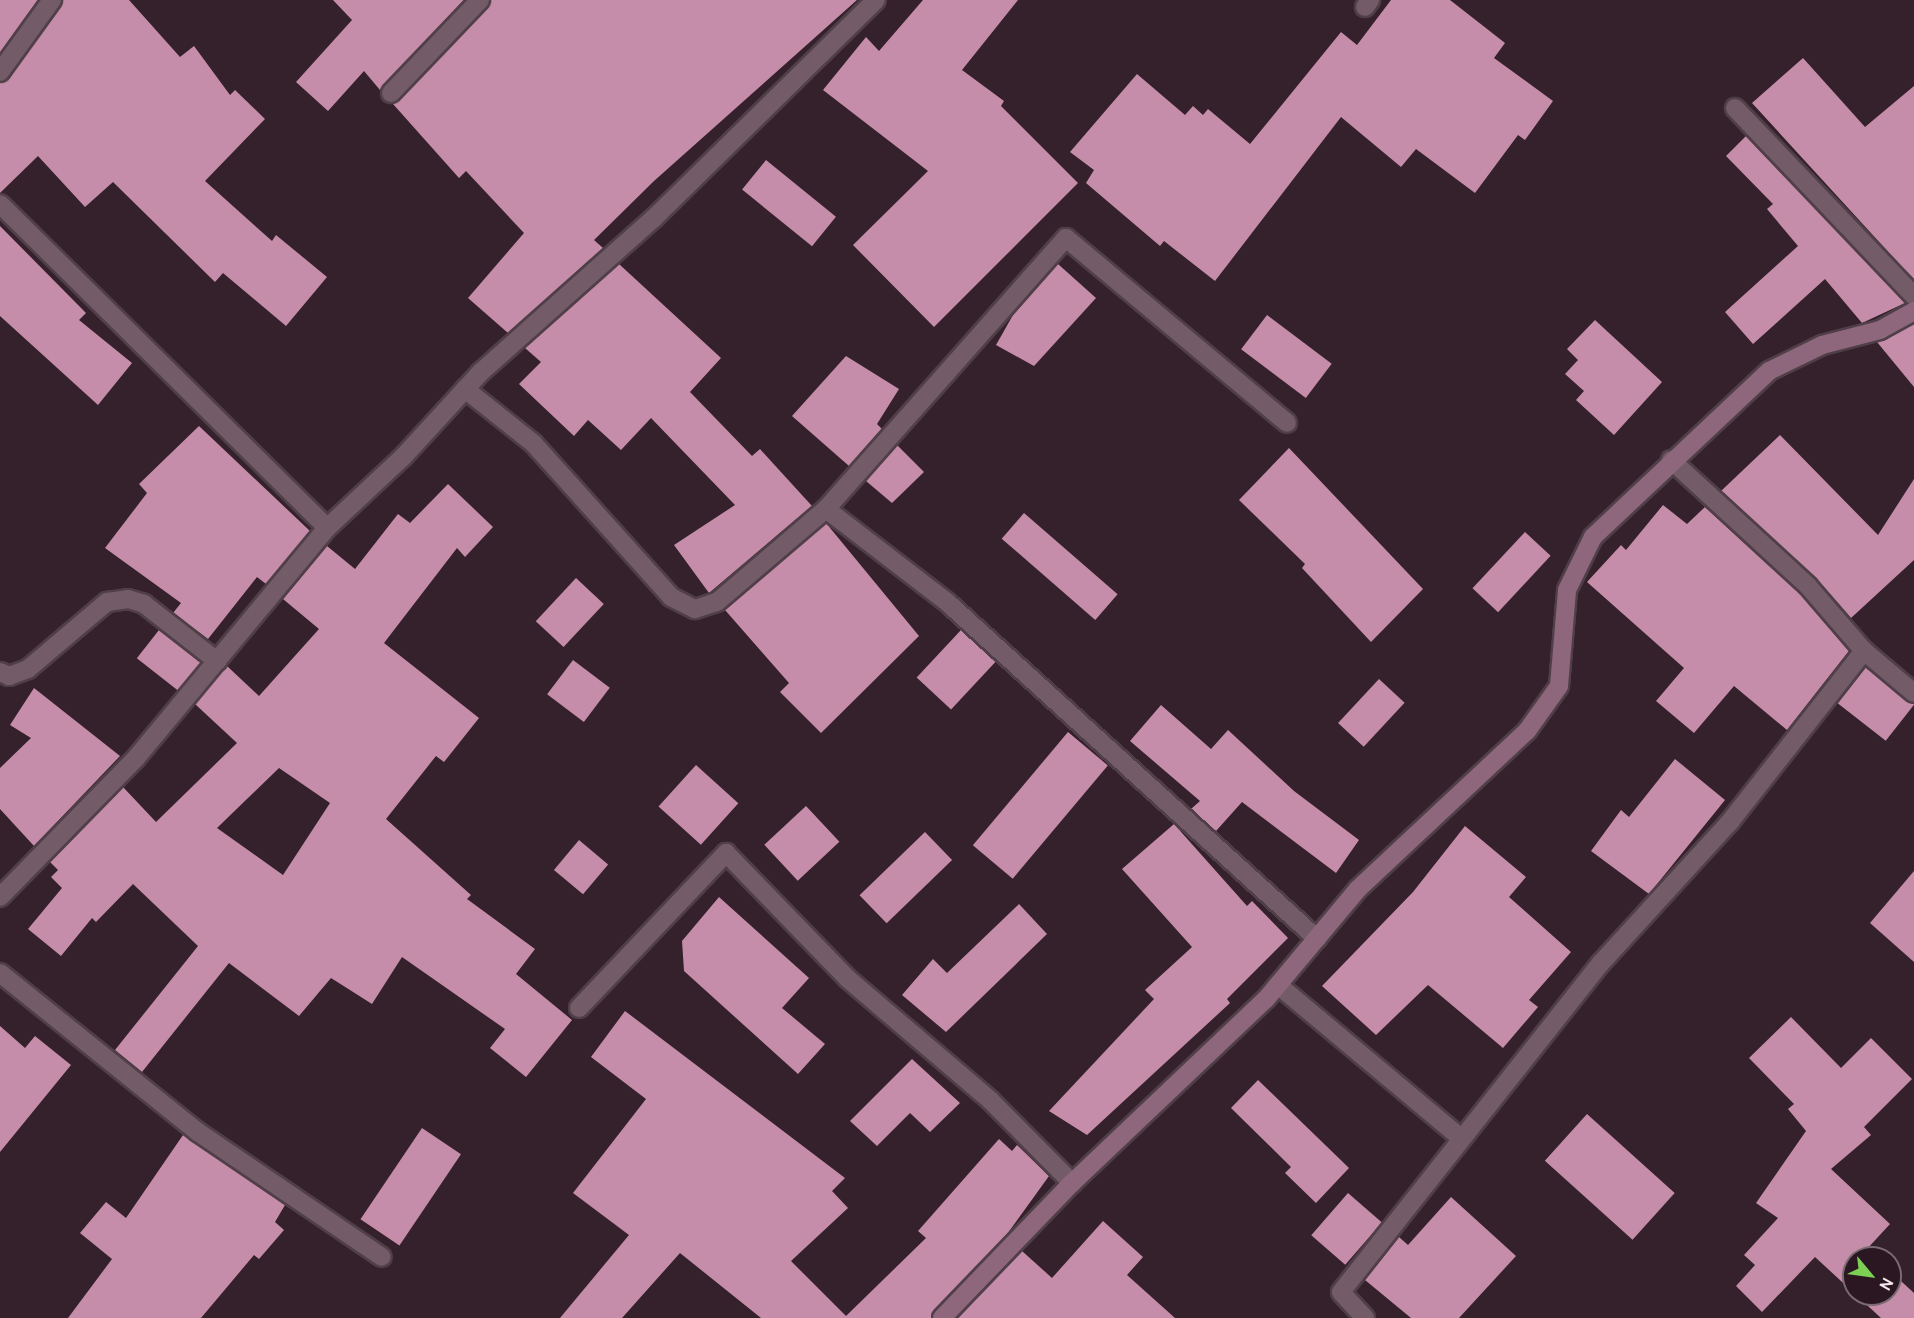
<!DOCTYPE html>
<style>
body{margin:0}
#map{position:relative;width:1914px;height:1318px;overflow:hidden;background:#35212b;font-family:Cabin,sans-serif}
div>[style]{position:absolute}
.building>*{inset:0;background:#c68daa;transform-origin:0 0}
.roads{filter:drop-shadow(2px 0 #503f48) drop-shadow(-2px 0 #503f48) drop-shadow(0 2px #503f48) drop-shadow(0 -2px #503f48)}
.street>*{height:18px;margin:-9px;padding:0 9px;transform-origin:9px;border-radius:9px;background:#735c68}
.secondary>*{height:18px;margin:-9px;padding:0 9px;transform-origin:9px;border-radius:9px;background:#8e677c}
span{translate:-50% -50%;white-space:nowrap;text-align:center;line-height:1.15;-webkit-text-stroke:6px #2a1721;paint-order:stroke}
.north{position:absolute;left:1842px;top:1246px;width:60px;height:60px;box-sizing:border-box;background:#2a1721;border:2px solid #7b6a72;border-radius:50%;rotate:119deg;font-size:16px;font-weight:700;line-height:24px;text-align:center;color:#f4e6ec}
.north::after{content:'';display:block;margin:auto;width:21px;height:27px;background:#7cd155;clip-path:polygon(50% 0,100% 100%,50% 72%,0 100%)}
</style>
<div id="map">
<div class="building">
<i style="clip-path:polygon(0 0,38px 0,0 53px)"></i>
<i style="clip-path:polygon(63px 0,129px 0,180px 57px,194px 46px,230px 95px,235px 90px,265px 119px,205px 181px,272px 241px,276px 235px,327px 277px,286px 326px,223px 273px,215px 282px,113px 182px,85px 207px,38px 156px,0 193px,0 83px,9px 79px)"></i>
<i style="clip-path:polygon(333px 0,464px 0,380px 90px,364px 71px,328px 111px,296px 82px,352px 20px)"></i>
<i style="clip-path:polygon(491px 0,857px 0,654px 181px,594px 240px,603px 248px,508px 333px,468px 298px,524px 233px,466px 171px,459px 178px,393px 104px)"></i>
<i style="clip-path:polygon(923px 0,1018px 0,962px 70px,1004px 101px,1001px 106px,1078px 183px,934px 327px,853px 245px,928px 171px,823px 90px,866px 37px,879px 51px)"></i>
<i style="clip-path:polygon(1391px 0,1450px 0,1505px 43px,1494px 58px,1553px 101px,1525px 140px,1518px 135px,1475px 193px,1416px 149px,1401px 167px,1341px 117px,1215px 281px,1164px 241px,1160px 246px,1086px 183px,1094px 170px,1070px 152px,1137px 74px,1185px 115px,1193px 106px,1203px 115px,1208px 109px,1250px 144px,1341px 32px,1357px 45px)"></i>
<i style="clip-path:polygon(1803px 58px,1865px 127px,1914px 86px,1914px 280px,1752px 103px)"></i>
<i style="clip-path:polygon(1746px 136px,1905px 303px,1862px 323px,1825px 279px,1753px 344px,1725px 312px,1798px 246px,1767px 209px,1773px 204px,1726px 156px)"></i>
<i style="left:766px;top:160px;width:90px;height:38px;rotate:39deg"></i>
<i style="clip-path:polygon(0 226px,86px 313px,79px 320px,132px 363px,98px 405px,0 316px)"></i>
<i style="clip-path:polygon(619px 264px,721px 358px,690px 392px,752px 456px,760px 449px,812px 506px,709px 593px,674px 545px,735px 505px,651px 418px,621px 450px,588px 420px,574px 436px,519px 384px,541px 362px,525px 348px)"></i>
<i style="clip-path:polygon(1058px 264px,1096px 298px,1034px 366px,996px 345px,1013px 315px)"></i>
<i style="left:1267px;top:315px;width:81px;height:43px;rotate:37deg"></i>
<i style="clip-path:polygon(1595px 320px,1662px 382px,1614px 435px,1576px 400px,1584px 391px,1565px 374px,1578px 360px,1567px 349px)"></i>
<i style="clip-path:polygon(1914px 324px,1914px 387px,1877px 342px)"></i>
<i style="clip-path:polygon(846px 356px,899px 389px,877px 424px,882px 429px,849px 466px,792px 416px)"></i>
<i style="clip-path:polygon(199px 426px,310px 531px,266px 584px,257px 577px,208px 639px,173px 613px,181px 603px,105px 548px,147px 493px,139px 484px)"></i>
<i style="clip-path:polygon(1780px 435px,1878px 535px,1914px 479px,1914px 560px,1851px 618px,1816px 578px,1721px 491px)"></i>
<i style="clip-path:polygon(897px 445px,924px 472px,892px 503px,866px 481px)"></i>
<i style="clip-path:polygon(1289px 448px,1423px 589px,1371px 642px,1302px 568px,1305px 564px,1239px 500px)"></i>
<i style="clip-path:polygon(evenodd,448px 484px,493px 527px,465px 557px,457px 548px,384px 643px,479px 718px,444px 762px,436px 756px,386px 819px,471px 895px,467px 899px,535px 949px,516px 974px,572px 1020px,526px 1077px,490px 1048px,505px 1029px,402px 957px,372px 1004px,331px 978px,299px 1016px,229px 963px,142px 1072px,115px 1050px,198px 946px,133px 884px,96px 922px,92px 918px,61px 956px,28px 929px,62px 888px,51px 877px,58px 870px,50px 862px,123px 787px,156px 822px,237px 743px,195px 704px,227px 666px,259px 696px,319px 629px,283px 599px,327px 546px,355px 569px,398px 514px,410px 523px,448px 484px,279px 768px,330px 803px,283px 875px,217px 828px,279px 768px)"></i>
<i style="clip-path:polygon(1663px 505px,1687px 524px,1705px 507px,1800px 594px,1849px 651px,1787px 730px,1734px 686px,1694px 733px,1656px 701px,1684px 668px,1587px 582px,1621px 545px,1626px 550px)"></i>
<i style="left:1024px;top:513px;width:124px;height:34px;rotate:41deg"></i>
<i style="clip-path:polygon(826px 523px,919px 636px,821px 733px,780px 692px,789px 683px,725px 610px)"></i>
<i style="left:1525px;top:532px;width:35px;height:77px;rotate:43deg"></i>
<i style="left:576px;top:578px;width:38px;height:59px;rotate:43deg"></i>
<i style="left:159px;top:630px;width:53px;height:36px;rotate:38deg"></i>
<i style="left:961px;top:630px;width:47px;height:65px;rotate:43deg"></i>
<i style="left:573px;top:660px;width:46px;height:43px;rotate:37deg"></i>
<i style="left:1866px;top:667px;width:61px;height:46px;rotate:38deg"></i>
<i style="left:1379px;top:679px;width:35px;height:60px;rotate:43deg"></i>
<i style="clip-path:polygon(34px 688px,120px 756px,34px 846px,0 809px,0 768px,31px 738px,10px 725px)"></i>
<i style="clip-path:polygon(1161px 705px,1211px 749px,1228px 730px,1294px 791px,1359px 840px,1336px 873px,1242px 802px,1216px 831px,1191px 809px,1200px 801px,1130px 741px)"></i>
<i style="left:1068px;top:732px;width:52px;height:148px;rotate:40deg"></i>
<i style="clip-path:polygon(1675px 759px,1725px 800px,1649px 894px,1591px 851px,1621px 810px,1629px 817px)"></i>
<i style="left:696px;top:765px;width:57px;height:56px;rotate:42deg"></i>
<i style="left:806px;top:806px;width:49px;height:57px;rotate:47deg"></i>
<i style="clip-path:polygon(1174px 824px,1247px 906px,1252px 901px,1288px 938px,1227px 999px,1230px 1003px,1087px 1135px,1049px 1111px,1154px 999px,1145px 990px,1192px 947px,1122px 869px)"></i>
<i style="clip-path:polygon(1465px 826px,1526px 877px,1509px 897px,1571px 952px,1529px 1000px,1538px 1007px,1503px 1048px,1428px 985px,1376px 1035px,1322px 986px,1413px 892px)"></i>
<i style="left:925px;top:832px;width:39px;height:91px;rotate:46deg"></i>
<i style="left:579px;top:840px;width:38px;height:39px;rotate:40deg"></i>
<i style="clip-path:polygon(1914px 871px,1914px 962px,1870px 923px)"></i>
<i style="clip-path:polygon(719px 897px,809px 978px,782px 1008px,825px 1044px,798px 1074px,684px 971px,682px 941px)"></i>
<i style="clip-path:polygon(1019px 904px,1047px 934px,946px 1032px,902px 995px,933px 959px,947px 973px)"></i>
<i style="clip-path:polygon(625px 1011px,845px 1178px,832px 1191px,848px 1208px,791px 1261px,846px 1316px,926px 1238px,918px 1231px,999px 1139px,1012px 1151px,1017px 1145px,1049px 1176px,1005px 1237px,931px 1318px,761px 1318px,680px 1253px,622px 1318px,560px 1318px,629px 1235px,573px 1193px,646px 1099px,591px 1057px)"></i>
<i style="clip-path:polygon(1791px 1017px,1841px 1068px,1871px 1038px,1912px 1079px,1864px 1127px,1871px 1135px,1831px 1169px,1890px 1224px,1867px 1249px,1877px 1258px,1854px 1258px,1854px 1293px,1815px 1257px,1762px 1312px,1736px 1286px,1755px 1265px,1744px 1255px,1778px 1218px,1756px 1203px,1806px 1131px,1788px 1109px,1794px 1104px,1749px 1058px)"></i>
<i style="clip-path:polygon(0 1026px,25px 1048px,35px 1036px,71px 1065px,0 1152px)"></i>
<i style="clip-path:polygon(912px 1059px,960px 1103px,930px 1132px,910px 1113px,877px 1146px,850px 1121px)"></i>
<i style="clip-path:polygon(1258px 1080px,1349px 1168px,1316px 1203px,1285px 1173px,1291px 1167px,1231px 1108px)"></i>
<i style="left:1587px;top:1114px;width:118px;height:63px;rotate:42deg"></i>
<i style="left:422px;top:1128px;width:47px;height:110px;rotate:34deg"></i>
<i style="clip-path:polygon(183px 1135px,285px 1205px,275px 1222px,284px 1230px,259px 1259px,254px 1255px,201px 1318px,68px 1318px,112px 1259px,80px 1233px,106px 1202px,126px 1218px)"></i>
<i style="left:1348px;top:1193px;width:45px;height:56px;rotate:41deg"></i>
<i style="clip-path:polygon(1451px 1197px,1516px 1256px,1459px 1318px,1411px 1318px,1365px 1280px,1399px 1237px,1408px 1245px)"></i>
<i style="clip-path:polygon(1103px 1221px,1143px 1257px,1127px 1275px,1175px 1318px,958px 1318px,1022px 1251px,1052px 1278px)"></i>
<i style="clip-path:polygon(1890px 1271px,1914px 1293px,1914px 1318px,1881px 1318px,1855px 1294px,1890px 1294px)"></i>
</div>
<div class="roads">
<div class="street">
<i style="left:1365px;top:7px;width:9px;rotate:-54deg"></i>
<i style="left:0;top:72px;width:89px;rotate:-54.2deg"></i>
<i style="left:391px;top:93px;width:129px;rotate:-46.3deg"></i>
<i style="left:1735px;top:108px;width:260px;rotate:46.4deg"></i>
<i style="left:0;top:204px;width:460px;rotate:44.7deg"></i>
<i style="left:465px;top:389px;width:87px;rotate:38.5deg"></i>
<i style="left:533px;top:443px;width:207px;rotate:48.1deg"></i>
<i style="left:671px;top:597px;width:27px;rotate:27deg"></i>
<i style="left:695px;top:609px;width:23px;rotate:-18deg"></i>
<i style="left:717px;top:602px;width:143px;rotate:-40.5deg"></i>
<i style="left:826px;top:509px;width:362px;rotate:-48.5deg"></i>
<i style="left:1066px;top:238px;width:288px;rotate:39.9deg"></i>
<i style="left:1671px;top:460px;width:186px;rotate:42.6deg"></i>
<i style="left:1808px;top:586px;width:86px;rotate:49.3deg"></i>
<i style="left:1864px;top:651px;width:65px;rotate:40deg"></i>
<i style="left:826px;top:509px;width:154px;rotate:37.6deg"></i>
<i style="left:948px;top:603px;width:499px;rotate:42.3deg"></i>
<i style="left:0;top:672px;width:10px;rotate:24deg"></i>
<i style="left:9px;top:676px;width:20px;rotate:-20deg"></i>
<i style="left:28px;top:669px;width:104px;rotate:-40.3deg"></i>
<i style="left:107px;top:602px;width:21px;rotate:-8deg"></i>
<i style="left:128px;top:599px;width:17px;rotate:17deg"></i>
<i style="left:144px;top:604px;width:93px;rotate:38deg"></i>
<i style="left:0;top:897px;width:194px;rotate:-45.6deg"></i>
<i style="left:136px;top:758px;width:299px;rotate:-50.3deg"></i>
<i style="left:327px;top:528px;width:104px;rotate:-43.1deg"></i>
<i style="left:403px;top:457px;width:115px;rotate:-47.5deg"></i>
<i style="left:481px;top:372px;width:232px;rotate:-41.7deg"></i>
<i style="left:654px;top:218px;width:311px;rotate:-44.5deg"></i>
<i style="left:0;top:973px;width:254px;rotate:38.8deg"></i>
<i style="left:198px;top:1132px;width:222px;rotate:34.2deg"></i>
<i style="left:1278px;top:985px;width:237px;rotate:39.9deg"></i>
<i style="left:579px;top:1008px;width:214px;rotate:-46.5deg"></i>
<i style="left:726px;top:853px;width:175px;rotate:45.9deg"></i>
<i style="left:848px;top:979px;width:187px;rotate:40.4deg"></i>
<i style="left:990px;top:1100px;width:117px;rotate:45.3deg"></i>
<i style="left:1365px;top:1318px;width:35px;rotate:-133deg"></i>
<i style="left:1341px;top:1292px;width:419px;rotate:-51.7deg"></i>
<i style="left:1601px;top:963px;width:190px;rotate:-47.6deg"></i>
<i style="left:1729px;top:823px;width:219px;rotate:-51.9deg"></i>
</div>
<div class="secondary">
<i style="left:942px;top:1318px;width:187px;rotate:-46.1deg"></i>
<i style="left:1072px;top:1183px;width:267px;rotate:-43.5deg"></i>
<i style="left:1266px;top:999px;width:143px;rotate:-50.1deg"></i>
<i style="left:1358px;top:889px;width:231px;rotate:-43.1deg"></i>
<i style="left:1527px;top:731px;width:55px;rotate:-54.6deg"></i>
<i style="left:1559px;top:686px;width:96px;rotate:-85.2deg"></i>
<i style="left:1567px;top:590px;width:59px;rotate:-63.9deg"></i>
<i style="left:1593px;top:537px;width:242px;rotate:-43.3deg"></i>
<i style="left:1769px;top:371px;width:59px;rotate:-26.1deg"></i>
<i style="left:1822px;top:345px;width:60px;rotate:-14.5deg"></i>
<i style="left:1880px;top:330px;width:39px;rotate:-29deg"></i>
</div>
</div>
<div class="north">N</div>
</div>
